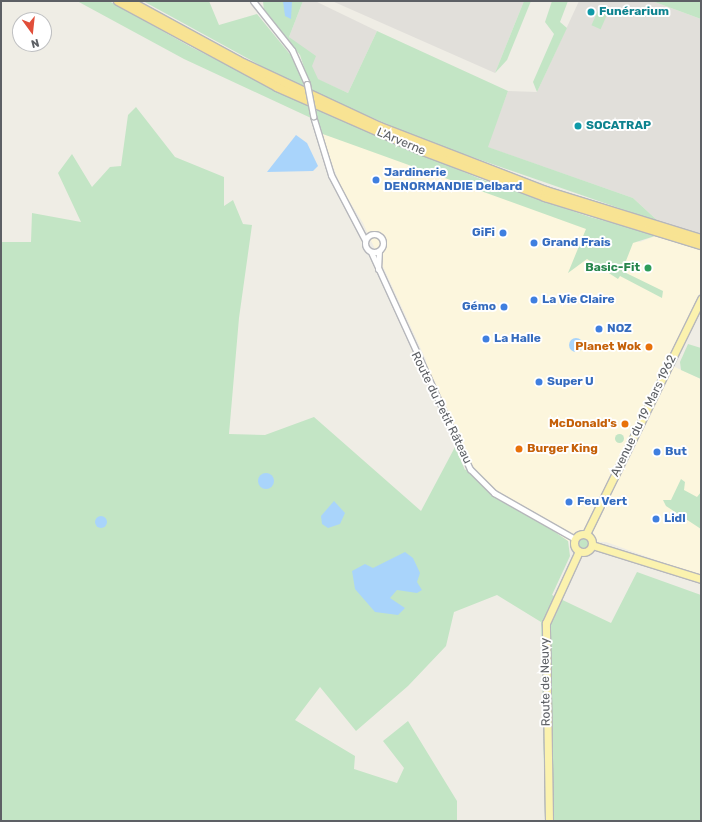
<!DOCTYPE html>
<meta charset="utf-8">
<style>
body{margin:0}
#map{position:relative;width:702px;height:822px;overflow:hidden;background:#efede5;font-family:Rubik,sans-serif}
div>[style]{position:absolute}
.commercial>*{inset:0;background:#fcf6dd}
.industrial>*{inset:0;background:#e1dfda}
.green>*{inset:0;background:#c3e5c5;transform-origin:0 0}
.round{border-radius:50%}
.water>*{inset:0;background:#a9d4fb}
.roads{filter:drop-shadow(1px 0 #b6b7bb) drop-shadow(-1px 0 #b6b7bb) drop-shadow(0 1px #b6b7bb) drop-shadow(0 -1px #b6b7bb)}
.tertiary>*{height:5px;margin:-2.5px;padding:0 2.5px;transform-origin:2.5px;border-radius:2.5px;background:#fff}
.tertiary>.ring{margin:-2.5px;padding:0;box-sizing:content-box;background:none;border:5px solid #fff;border-radius:50%}
.primary>*{height:7px;margin:-3.5px;padding:0 3.5px;transform-origin:3.5px;border-radius:3.5px;background:#fbf2ae}
.primary>.ring{margin:-3.5px;padding:0;box-sizing:content-box;background:none;border:7px solid #fbf2ae;border-radius:50%}
.motorway>*{height:8px;margin:-4px;padding:0 4px;transform-origin:4px;border-radius:4px;background:#f8e393}
.bridges{filter:drop-shadow(1px 0 #b6b7bb) drop-shadow(-1px 0 #b6b7bb) drop-shadow(0 1px #b6b7bb) drop-shadow(0 -1px #b6b7bb)}
.tertiary-bridge>*{height:5px;margin:-2.5px;padding:0 2.5px;transform-origin:2.5px;border-radius:2.5px;background:#fff}
.dots>*{width:11px;height:11px;translate:-50% -50%;box-sizing:border-box;border:2px solid #fff;border-radius:50%}
span{translate:-50% -50%;white-space:nowrap;text-align:center;line-height:1.15;-webkit-text-stroke:4px #fff;paint-order:stroke}
.culture-label{font-size:12px;color:#0d838f;font-weight:700}
.left{translate:0 -50%;text-align:left}
.street-label{font-size:12px;color:#5d6065}
.shop-label{font-size:12px;color:#366cbe;font-weight:700}
.right{translate:-100% -50%;text-align:right}
.leisure-label{font-size:12px;color:#27864d;font-weight:700}
.food-label{font-size:12px;color:#c56008;font-weight:700}
.frame{position:absolute;inset:0;border:2px solid #5d6065;pointer-events:none}
.north{position:absolute;left:12px;top:12px;width:40px;height:40px;box-sizing:border-box;background:#fff;border:1px solid #bebfc1;border-radius:50%;rotate:165deg;font-size:11px;font-weight:700;line-height:16px;text-align:center;color:#5d6065}
.north::after{content:'';display:block;margin:auto;width:14px;height:18px;background:#e14e39;clip-path:polygon(50% 0,100% 100%,50% 72%,0 100%)}
</style>
<div id="map">
<div class="commercial">
<i style="clip-path:polygon(320px 133px,640px 242px,658px 235px,701px 248px,701px 291px,666px 363px,701px 379px,701px 576px,606px 542px,568px 541px,496px 491px,469px 468px,427px 374px,426px 360px,363px 223px,342px 189px)"></i>
</div>
<div class="industrial">
<i style="clip-path:polygon(303px 1px,315px 1px,377px 31px,348px 93px,317px 79px,304px 50px,289px 37px)"></i>
<i style="clip-path:polygon(332px 1px,524px 1px,495px 73px)"></i>
<i style="clip-path:polygon(579px 1px,652px 1px,701px 19px,701px 234px,659px 222px,633px 198px,487px 147px,508px 91px,537px 92px)"></i>
</div>
<div class="green">
<i style="clip-path:polygon(77px 1px,109px 1px,191px 47px,308px 105px,311px 118px,184px 59px)"></i>
<i style="clip-path:polygon(143px 1px,209px 1px,219px 25px,257px 14px,298px 64px,305px 90px)"></i>
<i style="clip-path:polygon(263px 1px,303px 1px,289px 37px,316px 56px,312px 66px,318px 79px,348px 93px,377px 31px,508px 91px,488px 147px,633px 198px,659px 222px,429px 142px,312px 92px,300px 55px,264px 12px)"></i>
<i style="clip-path:polygon(524px 1px,531px 1px,507px 60px,495px 73px)"></i>
<i style="clip-path:polygon(552px 1px,568px 1px,560px 22px,567px 28px,537px 92px,533px 82px,554px 34px,545px 22px)"></i>
<i style="clip-path:polygon(652px 1px,701px 1px,701px 19px)"></i>
<i style="left:600px;top:6px;width:10px;height:21px;rotate:24deg"></i>
<i style="clip-path:polygon(136px 107px,175px 157px,224px 177px,224px 206px,233px 200px,243px 224px,252px 225px,239px 318px,229px 434px,265px 435px,314px 417px,421px 511px,455px 447px,465px 470px,469px 468px,496px 491px,568px 541px,570px 556px,552px 595px,611px 623px,637px 572px,701px 595px,701px 821px,545px 821px,541px 622px,497px 595px,454px 612px,446px 646px,408px 686px,356px 731px,320px 687px,295px 720px,355px 756px,354px 769px,397px 783px,404px 768px,383px 741px,408px 721px,457px 801px,457px 821px,1px 821px,1px 242px,31px 242px,32px 213px,81px 222px,58px 173px,72px 154px,92px 187px,110px 167px,121px 166px,128px 115px)"></i>
<i style="clip-path:polygon(315px 109px,483px 180px,590px 217px,658px 235px,633px 243px,622px 271px,663px 291px,662px 298px,620px 276px,618px 279px,587px 259px,568px 273px,586px 229px,320px 133px)"></i>
<i style="clip-path:polygon(688px 344px,701px 348px,701px 379px,681px 370px,680px 362px)"></i>
<i class="round" style="left:614.5px;top:433.5px;width:9px;height:9px"></i>
<i style="clip-path:polygon(681px 479px,685px 482px,684px 490px,697px 497px,701px 492px,701px 529px,666px 506px,663px 500px,671px 500px)"></i>
<i class="round" style="left:577.5px;top:536.5px;width:11px;height:11px"></i>
</div>
<div class="water">
<i style="clip-path:polygon(283px 1px,292px 1px,291px 19px,285px 16px)"></i>
<i style="clip-path:polygon(296px 135px,307px 143px,318px 166px,313px 171px,267px 172px)"></i>
<i class="round" style="left:569px;top:338px;width:14px;height:14px"></i>
<i class="round" style="left:258px;top:473px;width:16px;height:16px"></i>
<i style="clip-path:polygon(334px 501px,345px 513px,340px 524px,328px 528px,322px 524px,321px 516px)"></i>
<i class="round" style="left:95px;top:516px;width:12px;height:12px"></i>
<i style="clip-path:polygon(405px 552px,413px 558px,420px 573px,417px 582px,422px 590px,417px 593px,397px 590px,390px 598px,405px 608px,398px 615px,375px 612px,355px 589px,352px 571px,365px 564px,373px 568px)"></i>
</div>
<div class="roads">
<div class="tertiary">
<i style="left:253px;top:1px;width:63px;rotate:51.5deg"></i>
<i style="left:292px;top:50px;width:37px;rotate:66deg"></i>
<i style="left:313px;top:116px;width:62px;rotate:73deg"></i>
<i style="left:331px;top:175px;width:73px;rotate:62.4deg"></i>
<i class="ring" style="left:365px;top:234px;width:13px;height:13px"></i>
<i style="left:371px;top:252px;width:239px;rotate:65.5deg"></i>
<i style="left:470px;top:469px;width:34px;rotate:45deg"></i>
<i style="left:494px;top:493px;width:93px;rotate:29.6deg"></i>
<i style="left:378px;top:269px;width:18px;rotate:-87deg"></i>
</div>
<div class="primary">
<i class="ring" style="left:574px;top:534px;width:11px;height:11px"></i>
<i style="left:586px;top:534px;width:262px;rotate:-63.9deg"></i>
<i style="left:592px;top:545px;width:114px;rotate:17.3deg"></i>
<i style="left:549px;top:821px;width:198px;rotate:-90.9deg"></i>
<i style="left:546px;top:623px;width:79px;rotate:-65.4deg"></i>
</div>
<div class="motorway">
<i style="left:118px;top:1px;width:181px;rotate:28.4deg"></i>
<i style="left:277px;top:87px;width:156px;rotate:23.8deg"></i>
<i style="left:420px;top:150px;width:134px;rotate:20.6deg"></i>
<i style="left:545px;top:197px;width:163px;rotate:17.1deg"></i>
<i style="left:129px;top:1px;width:125px;rotate:28.6deg"></i>
<i style="left:239px;top:61px;width:156px;rotate:25.1deg"></i>
<i style="left:380px;top:127px;width:178px;rotate:21.1deg"></i>
<i style="left:546px;top:191px;width:162px;rotate:17.2deg"></i>
</div>
</div>
<div class="bridges">
<div class="tertiary-bridge">
<i style="left:307px;top:84px;width:33px;rotate:79deg"></i>
</div>
</div>
<div class="dots">
<i style="left:591px;top:12px;background:#0f9aa8"></i>
<i style="left:578px;top:126px;background:#0f9aa8"></i>
<i style="left:376px;top:180px;background:#3f7fe0"></i>
<i style="left:503px;top:233px;background:#3f7fe0"></i>
<i style="left:534px;top:243px;background:#3f7fe0"></i>
<i style="left:648px;top:268px;background:#2e9e5b"></i>
<i style="left:534px;top:300px;background:#3f7fe0"></i>
<i style="left:504px;top:307px;background:#3f7fe0"></i>
<i style="left:599px;top:329px;background:#3f7fe0"></i>
<i style="left:486px;top:339px;background:#3f7fe0"></i>
<i style="left:649px;top:347px;background:#e8710a"></i>
<i style="left:539px;top:382px;background:#3f7fe0"></i>
<i style="left:625px;top:424px;background:#e8710a"></i>
<i style="left:519px;top:449px;background:#e8710a"></i>
<i style="left:657px;top:452px;background:#3f7fe0"></i>
<i style="left:569px;top:502px;background:#3f7fe0"></i>
<i style="left:656px;top:519px;background:#3f7fe0"></i>
</div>
<div class="culture-label">
<span class="left" style="left:599px;top:12px">Funérarium</span>
<span class="left" style="left:586px;top:126px">SOCATRAP</span>
</div>
<div class="street-label">
<span style="left:401px;top:142px;rotate:23deg">L'Arverne</span>
<span style="left:441px;top:408px;rotate:64deg">Route du Petit Râteau</span>
<span style="left:644px;top:416px;rotate:-64deg">Avenue du 19 Mars 1962</span>
<span style="left:546px;top:682px;rotate:-91deg">Route de Neuvy</span>
</div>
<div class="shop-label">
<span class="left" style="left:384px;top:180px">Jardinerie<br>DENORMANDIE Delbard</span>
<span class="right" style="left:495px;top:233px">GiFi</span>
<span class="left" style="left:542px;top:243px">Grand Frais</span>
<span class="left" style="left:542px;top:300px">La Vie Claire</span>
<span class="right" style="left:496px;top:307px">Gémo</span>
<span class="left" style="left:607px;top:329px">NOZ</span>
<span class="left" style="left:494px;top:339px">La Halle</span>
<span class="left" style="left:547px;top:382px">Super U</span>
<span class="left" style="left:665px;top:452px">But</span>
<span class="left" style="left:577px;top:502px">Feu Vert</span>
<span class="left" style="left:664px;top:519px">Lidl</span>
</div>
<div class="leisure-label">
<span class="right" style="left:640px;top:268px">Basic-Fit</span>
</div>
<div class="food-label">
<span class="right" style="left:641px;top:347px">Planet Wok</span>
<span class="right" style="left:617px;top:424px">McDonald's</span>
<span class="left" style="left:527px;top:449px">Burger King</span>
</div>
<div class="frame"></div>
<div class="north">N</div>
</div>
